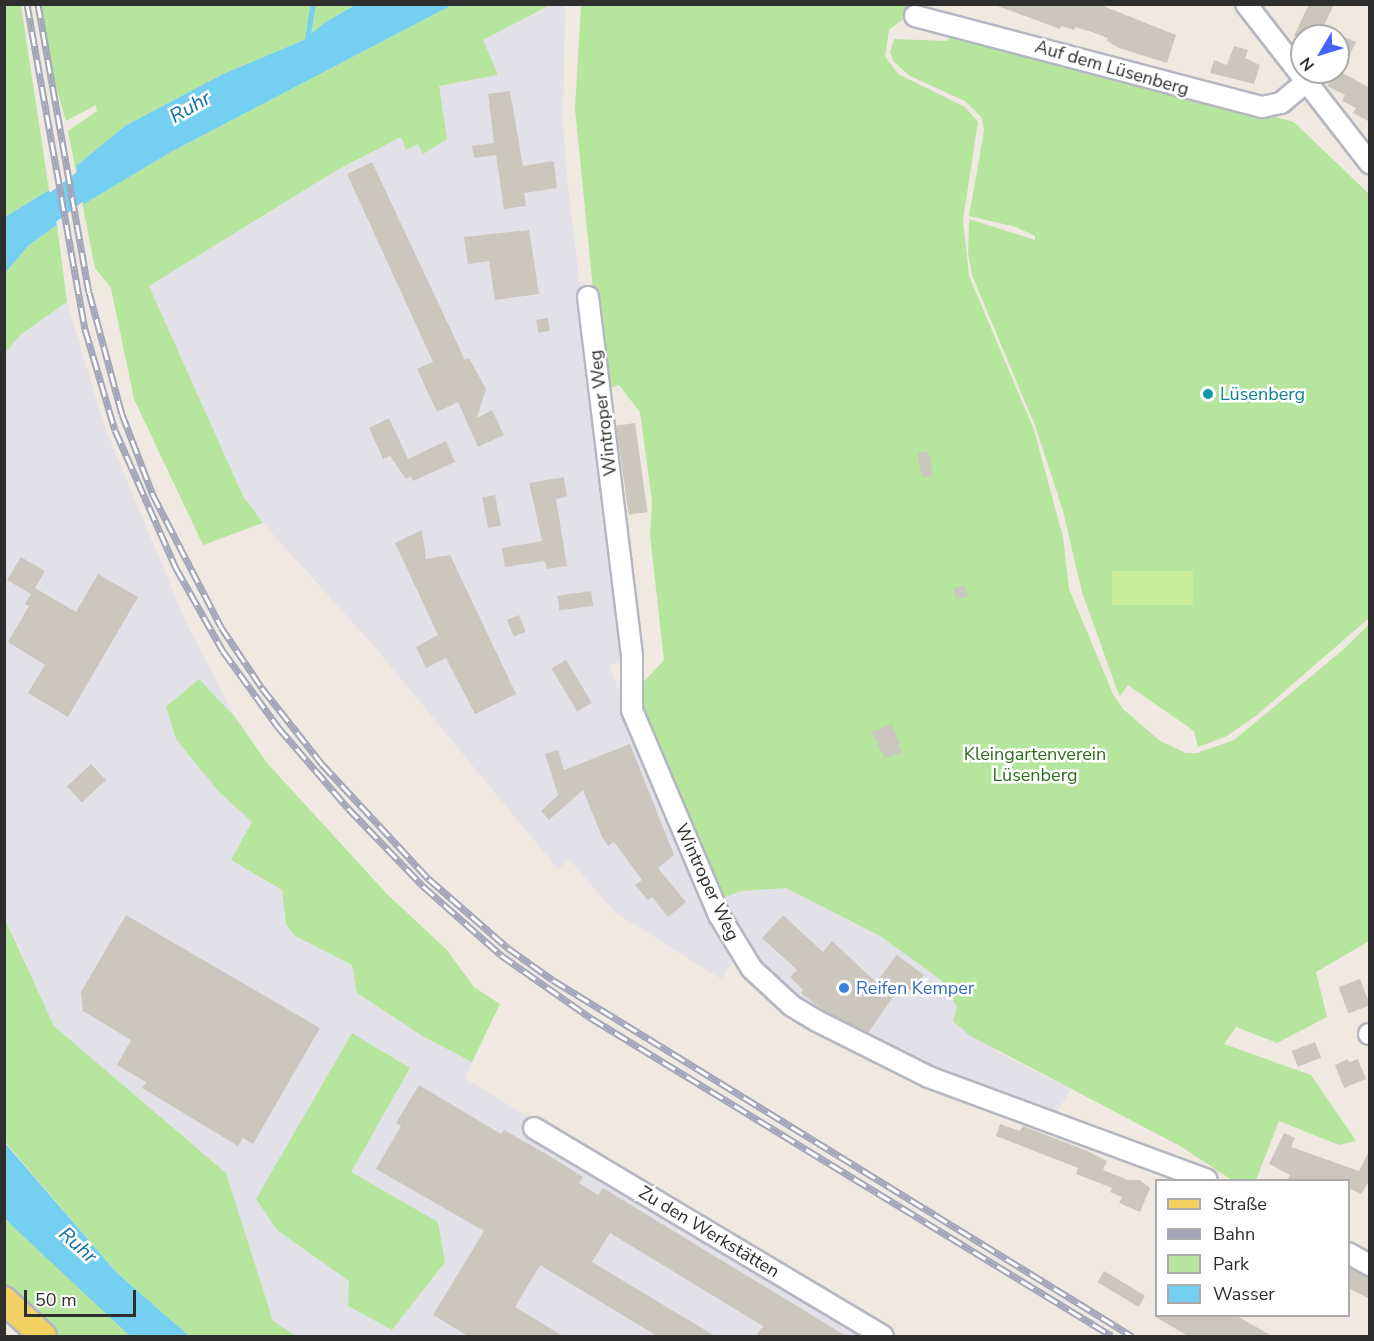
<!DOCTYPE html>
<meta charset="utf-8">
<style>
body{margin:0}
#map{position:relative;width:1374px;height:1341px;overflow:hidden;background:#efe9e1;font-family:"Nunito Sans",sans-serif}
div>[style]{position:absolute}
.industrial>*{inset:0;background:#e3e1e8}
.green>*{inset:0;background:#b6e59e}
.pitch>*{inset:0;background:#c9ec9a;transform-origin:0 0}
.water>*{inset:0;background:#75cff0}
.stream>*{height:4.5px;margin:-2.25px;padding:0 2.25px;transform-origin:2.25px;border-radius:2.25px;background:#75cff0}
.river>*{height:27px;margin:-13.5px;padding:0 13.5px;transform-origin:13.5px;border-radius:13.5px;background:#75cff0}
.building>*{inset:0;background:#cbc7bf;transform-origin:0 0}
.roads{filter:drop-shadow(2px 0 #b4b7c1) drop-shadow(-2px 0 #b4b7c1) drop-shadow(0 2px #b4b7c1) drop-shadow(0 -2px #b4b7c1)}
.minor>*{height:20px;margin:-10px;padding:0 10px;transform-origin:10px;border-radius:10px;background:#fff}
.major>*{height:26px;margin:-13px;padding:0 13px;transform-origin:13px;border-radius:13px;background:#f2d163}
.rail>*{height:7px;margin-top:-3.5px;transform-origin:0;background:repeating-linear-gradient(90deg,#fff 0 14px,#a3a6b8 0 28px);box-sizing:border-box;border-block:2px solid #a3a6b8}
.dots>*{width:16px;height:16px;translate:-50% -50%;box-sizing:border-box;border:3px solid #fff;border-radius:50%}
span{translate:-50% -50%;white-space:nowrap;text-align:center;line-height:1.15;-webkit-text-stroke:5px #fff;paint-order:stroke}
.street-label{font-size:18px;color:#2e2e2e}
.culture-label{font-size:18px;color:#0d838f}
.left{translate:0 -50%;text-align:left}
.park-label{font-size:18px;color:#2c6e1b}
.shop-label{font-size:18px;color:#366cbe}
.water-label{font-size:20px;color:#0d6fa3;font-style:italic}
.frame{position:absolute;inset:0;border:6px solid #2e2e2e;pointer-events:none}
.legend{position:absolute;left:1155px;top:1179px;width:195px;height:138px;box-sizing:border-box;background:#fff;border:2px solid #ababab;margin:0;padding:8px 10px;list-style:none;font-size:18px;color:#2e2e2e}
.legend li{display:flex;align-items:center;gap:12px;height:30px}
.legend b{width:30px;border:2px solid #ababab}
.north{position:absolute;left:1290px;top:24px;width:60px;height:60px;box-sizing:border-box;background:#fff;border:2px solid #ababab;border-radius:50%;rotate:232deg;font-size:16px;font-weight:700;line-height:24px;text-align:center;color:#2e2e2e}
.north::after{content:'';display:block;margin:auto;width:21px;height:27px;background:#4264fb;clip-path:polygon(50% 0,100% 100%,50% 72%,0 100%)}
.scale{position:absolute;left:24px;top:1290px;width:112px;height:27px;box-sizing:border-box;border:3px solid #2e2e2e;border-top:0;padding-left:8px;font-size:18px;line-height:21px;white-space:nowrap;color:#2e2e2e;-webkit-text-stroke:4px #fff;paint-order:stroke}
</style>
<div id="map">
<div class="industrial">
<i style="clip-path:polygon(550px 5px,565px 5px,563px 125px,568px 188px,625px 660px,609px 665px,691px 880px,721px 941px,735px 958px,721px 979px,616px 913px,569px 859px,558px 869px,373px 645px,263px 523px,243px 496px,149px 286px,337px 170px,401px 137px,406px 149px,439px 86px,497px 75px,483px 40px)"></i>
<i style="clip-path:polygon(67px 302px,104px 425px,185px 620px,235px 717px,199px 680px,219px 792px,252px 822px,231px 860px,282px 890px,286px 924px,295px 936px,352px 965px,358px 994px,424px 1037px,472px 1062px,466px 1079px,884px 1336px,296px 1336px,273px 1322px,226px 1173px,54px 1026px,5px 917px,4px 353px,20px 335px)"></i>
<i style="clip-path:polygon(786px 888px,880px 936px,941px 980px,957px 1008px,999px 1053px,1071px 1089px,1056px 1113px,936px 1069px,810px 1012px,753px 960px,718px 900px,741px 891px)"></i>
</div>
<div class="green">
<i style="clip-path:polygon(5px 5px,21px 5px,49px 190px,5px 217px)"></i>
<i style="clip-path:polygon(41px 5px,355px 5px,324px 23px,304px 40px,223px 74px,125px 126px,76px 166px,84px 204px,171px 152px,452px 5px,550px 5px,483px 40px,498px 75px,439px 86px,447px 139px,423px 154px,418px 144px,406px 150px,401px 137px,337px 170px,149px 286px,243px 496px,263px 523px,203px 545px,134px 399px,111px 288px,95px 268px,68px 131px,97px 111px,96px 105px,66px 121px,46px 52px)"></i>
<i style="clip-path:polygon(581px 5px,912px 5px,911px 13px,889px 30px,885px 56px,898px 74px,965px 107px,978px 122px,963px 220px,969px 276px,1034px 430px,1063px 537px,1069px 589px,1088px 634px,1113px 694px,1123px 709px,1160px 741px,1186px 753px,1197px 753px,1234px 740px,1344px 649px,1369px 624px,1369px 941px,1316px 972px,1327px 1017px,1277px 1043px,1236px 1027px,1224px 1044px,1311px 1075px,1356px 1141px,1339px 1145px,1279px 1121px,1256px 1180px,1232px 1180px,1180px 1146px,969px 1035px,953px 1021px,957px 1007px,941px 980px,880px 936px,786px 888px,741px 891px,718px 900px,667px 783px,638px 688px,664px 660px,650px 535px,652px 501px,640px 412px,619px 385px,607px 389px,597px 330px,575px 109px)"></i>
<i style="clip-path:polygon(960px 31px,1294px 122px,1369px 194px,1369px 618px,1257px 715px,1227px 736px,1198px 747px,1194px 731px,1128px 685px,1120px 696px,1116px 687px,1082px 592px,1063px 511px,1036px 428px,972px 275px,968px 252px,969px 219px,1035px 240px,1035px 236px,1016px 227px,969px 216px,984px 131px,982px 118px,965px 101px,910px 76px,894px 62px,890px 52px,894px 39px,946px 41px)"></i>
<i style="clip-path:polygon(57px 225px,67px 302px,20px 335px,5px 353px,5px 273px,29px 245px)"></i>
<i style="clip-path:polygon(199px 679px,235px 717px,267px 763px,387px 894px,447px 950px,474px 987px,500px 1004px,472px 1062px,424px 1037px,357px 993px,352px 965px,295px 936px,286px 924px,282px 890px,231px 860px,252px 822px,219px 792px,176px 739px,166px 707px)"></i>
<i style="clip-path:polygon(4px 917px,54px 1026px,226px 1173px,273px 1321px,296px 1336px,189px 1336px,116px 1272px,5px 1142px)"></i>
<i style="clip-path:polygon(352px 1033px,410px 1068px,351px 1172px,438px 1222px,445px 1262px,392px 1330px,348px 1306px,349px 1281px,277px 1230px,256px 1199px)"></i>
<i style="clip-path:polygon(4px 1219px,23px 1234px,130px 1336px,58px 1336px,5px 1287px)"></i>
</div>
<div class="pitch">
<i style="left:1112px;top:571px;width:81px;height:34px"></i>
</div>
<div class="water">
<i style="clip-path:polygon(355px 5px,452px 5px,171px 152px,84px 204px,76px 166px,125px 126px,223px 74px,304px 40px,324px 23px)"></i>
<i style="clip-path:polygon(49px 190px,57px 225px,29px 245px,5px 273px,5px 217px)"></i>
<i style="clip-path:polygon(4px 1142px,116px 1272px,189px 1336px,130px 1336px,5px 1219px)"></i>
</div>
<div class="stream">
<i style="left:307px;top:40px;width:36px;rotate:-81deg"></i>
</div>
<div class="river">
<i style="left:4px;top:252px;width:24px;rotate:-54deg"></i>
<i style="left:18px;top:233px;width:114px;rotate:-37.2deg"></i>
</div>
<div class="building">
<i style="clip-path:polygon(992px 4px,1098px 4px,1176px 35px,1167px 63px,1119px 48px,1107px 41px,1108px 38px,1092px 32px,1075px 27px,1074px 30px,1061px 26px,1060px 29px)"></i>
<i style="clip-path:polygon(1309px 4px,1334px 4px,1319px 36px,1294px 36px)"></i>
<i style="clip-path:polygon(1344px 37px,1356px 42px,1341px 72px,1370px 88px,1370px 122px,1353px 113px,1356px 108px,1342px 101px,1345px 95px,1327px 86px,1338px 72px,1338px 41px,1341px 42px)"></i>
<i style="clip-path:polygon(1234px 46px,1248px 50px,1245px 58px,1260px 65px,1254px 84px,1210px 73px,1214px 60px,1227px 65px)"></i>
<i style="clip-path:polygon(510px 91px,523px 166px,554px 161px,557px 188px,524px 193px,526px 206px,504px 209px,496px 155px,474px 158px,472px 146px,494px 143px,488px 94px)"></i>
<i style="clip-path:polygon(372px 162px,465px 360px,469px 358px,486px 389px,477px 418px,492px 410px,504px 435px,478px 447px,458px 402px,437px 412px,417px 369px,433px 362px,347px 174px)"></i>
<i style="clip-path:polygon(529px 230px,539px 294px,495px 300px,489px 261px,468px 264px,464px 237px)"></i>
<i style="left:548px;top:318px;width:13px;height:12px;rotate:81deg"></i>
<i style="clip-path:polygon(389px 418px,408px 459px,446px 441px,455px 462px,413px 481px,411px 476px,406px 479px,390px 456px,383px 459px,369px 428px)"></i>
<i style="left:635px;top:423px;width:90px;height:19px;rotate:82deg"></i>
<i style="left:928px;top:451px;width:25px;height:11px;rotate:78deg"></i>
<i style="clip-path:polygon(564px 477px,567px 497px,556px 499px,567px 566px,547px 569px,545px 561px,505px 567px,502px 548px,542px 541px,529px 483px)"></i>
<i style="left:495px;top:495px;width:31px;height:13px;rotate:79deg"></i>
<i style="clip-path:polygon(422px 530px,426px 559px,450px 555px,516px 694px,475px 714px,446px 658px,426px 668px,416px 647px,438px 635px,395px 543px)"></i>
<i style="clip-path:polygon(21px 557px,45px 571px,35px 588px,76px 612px,98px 574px,138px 597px,68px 717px,28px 693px,45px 665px,8px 642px,29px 606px,25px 604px,31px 594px,7px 580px)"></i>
<i style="left:965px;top:585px;width:12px;height:12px;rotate:76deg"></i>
<i style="left:591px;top:591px;width:15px;height:34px;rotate:82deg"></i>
<i style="left:519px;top:615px;width:18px;height:13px;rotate:68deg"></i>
<i style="left:566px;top:660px;width:50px;height:17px;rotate:59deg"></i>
<i style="clip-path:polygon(892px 724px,902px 752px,885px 758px,871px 732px)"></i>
<i style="clip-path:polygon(630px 744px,674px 855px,658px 868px,686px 902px,668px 917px,652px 897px,648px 900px,635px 885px,642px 880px,614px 842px,608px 846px,602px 837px,583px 790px,549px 820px,541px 811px,558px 795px,545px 754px,558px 750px,564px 770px)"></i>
<i style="left:91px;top:764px;width:22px;height:33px;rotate:47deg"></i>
<i style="clip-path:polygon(126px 915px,320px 1028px,253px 1144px,243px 1138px,238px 1146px,142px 1088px,146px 1082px,117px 1065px,131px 1040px,83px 1011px,81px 992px)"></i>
<i style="clip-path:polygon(783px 915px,823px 952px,832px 941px,876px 982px,897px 955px,924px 975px,911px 991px,902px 984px,868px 1033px,823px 1010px,801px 993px,803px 990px,790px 977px,797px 970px,762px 938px)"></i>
<i style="left:1360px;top:979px;width:28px;height:23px;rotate:69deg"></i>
<i style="left:1315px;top:1042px;width:17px;height:25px;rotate:69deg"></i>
<i style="clip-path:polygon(1348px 1059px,1349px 1062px,1358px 1059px,1366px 1079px,1344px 1088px,1335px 1065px)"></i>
<i style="clip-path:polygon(419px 1085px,501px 1134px,504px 1130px,553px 1158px,583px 1177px,579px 1183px,598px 1195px,603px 1188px,846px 1336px,756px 1336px,763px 1326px,610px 1233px,592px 1262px,715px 1336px,657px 1336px,540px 1265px,515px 1307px,563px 1336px,468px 1336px,433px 1315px,484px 1231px,376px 1169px,401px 1126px,396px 1123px)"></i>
<i style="clip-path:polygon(1000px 1124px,1020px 1131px,1023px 1126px,1085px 1150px,1107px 1161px,1103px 1170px,1128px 1180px,1140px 1180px,1150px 1188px,1140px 1212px,1119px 1203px,1122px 1197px,1110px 1192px,1112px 1188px,1076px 1174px,1078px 1168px,996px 1136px)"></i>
<i style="clip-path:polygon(1284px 1133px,1295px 1138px,1291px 1147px,1359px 1171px,1370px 1149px,1370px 1180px,1361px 1194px,1348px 1188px,1348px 1180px,1287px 1180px,1290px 1175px,1269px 1164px)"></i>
<i style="clip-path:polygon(1348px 1267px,1370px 1277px,1370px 1299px,1348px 1288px)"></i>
<i style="left:1104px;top:1271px;width:48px;height:13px;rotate:31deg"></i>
<i style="clip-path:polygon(1154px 1316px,1237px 1316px,1272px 1336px,1188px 1336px)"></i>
</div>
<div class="roads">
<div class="minor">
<i style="left:1246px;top:4px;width:202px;rotate:52.1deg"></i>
<i style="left:915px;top:16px;width:359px;rotate:14.7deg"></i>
<i style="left:1262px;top:107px;width:19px;rotate:-12deg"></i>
<i style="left:1281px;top:103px;width:30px;rotate:-40deg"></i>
<i style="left:588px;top:297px;width:362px;rotate:83deg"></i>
<i style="left:632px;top:656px;width:54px;rotate:90deg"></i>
<i style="left:632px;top:710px;width:223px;rotate:67deg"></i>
<i style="left:719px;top:915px;width:63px;rotate:58.6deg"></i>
<i style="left:752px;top:969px;width:54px;rotate:42.8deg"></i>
<i style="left:792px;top:1006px;width:29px;rotate:31deg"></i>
<i style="left:817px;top:1021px;width:125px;rotate:26.6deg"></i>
<i style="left:929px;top:1077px;width:296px;rotate:20.3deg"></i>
<i style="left:1369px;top:1034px;width:1px"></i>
<i style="left:534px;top:1128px;width:406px;rotate:30.8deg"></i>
<i style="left:1348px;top:1253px;width:25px;rotate:29deg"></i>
</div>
<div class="major">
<i style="left:4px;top:1300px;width:53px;rotate:42.7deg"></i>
</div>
</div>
<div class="rail">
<i style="left:27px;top:4px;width:330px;rotate:79.9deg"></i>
<i style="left:85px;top:329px;width:105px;rotate:73.5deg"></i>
<i style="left:115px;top:430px;width:151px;rotate:66.2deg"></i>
<i style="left:176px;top:568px;width:95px;rotate:60.5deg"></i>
<i style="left:223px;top:651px;width:94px;rotate:54.1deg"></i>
<i style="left:278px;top:727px;width:107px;rotate:49.2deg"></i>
<i style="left:348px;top:808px;width:108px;rotate:46.1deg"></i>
<i style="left:423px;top:886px;width:104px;rotate:41.5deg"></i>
<i style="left:501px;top:955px;width:110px;rotate:35deg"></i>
<i style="left:591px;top:1018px;width:610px;rotate:31.4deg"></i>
<i style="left:38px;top:4px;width:292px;rotate:80deg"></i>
<i style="left:89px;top:292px;width:126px;rotate:74.9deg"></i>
<i style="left:122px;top:414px;width:87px;rotate:69.1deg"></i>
<i style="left:153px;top:495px;width:148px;rotate:62.7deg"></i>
<i style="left:221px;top:627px;width:73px;rotate:56.1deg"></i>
<i style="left:262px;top:688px;width:97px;rotate:51.7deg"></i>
<i style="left:322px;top:764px;width:157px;rotate:47.1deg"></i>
<i style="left:429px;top:879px;width:105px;rotate:41.1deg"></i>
<i style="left:508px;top:948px;width:55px;rotate:35.4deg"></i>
<i style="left:553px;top:980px;width:680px;rotate:31.59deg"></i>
</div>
<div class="dots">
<i style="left:1208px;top:394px;background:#0f9aa8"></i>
<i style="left:844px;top:988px;background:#3f7fe0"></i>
</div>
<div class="street-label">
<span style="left:1112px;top:68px;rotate:16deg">Auf dem Lüsenberg</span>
<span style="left:603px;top:413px;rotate:-97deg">Wintroper Weg</span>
<span style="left:707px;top:882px;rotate:65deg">Wintroper Weg</span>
<span style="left:709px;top:1232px;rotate:31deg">Zu den Werkstätten</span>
</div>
<div class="culture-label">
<span class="left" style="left:1220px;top:394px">Lüsenberg</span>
</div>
<div class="park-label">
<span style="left:1035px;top:765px">Kleingartenverein<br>Lüsenberg</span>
</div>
<div class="shop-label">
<span class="left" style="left:856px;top:988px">Reifen Kemper</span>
</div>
<div class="water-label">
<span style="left:190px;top:107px;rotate:-30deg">Ruhr</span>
<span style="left:78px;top:1245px;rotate:42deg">Ruhr</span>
</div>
<div class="frame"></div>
<ul class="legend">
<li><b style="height:8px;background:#f2d163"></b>Straße</li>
<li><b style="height:8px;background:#a3a6b8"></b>Bahn</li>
<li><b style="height:16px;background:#b6e59e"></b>Park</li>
<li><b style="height:16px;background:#75cff0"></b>Wasser</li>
</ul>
<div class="north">N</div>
<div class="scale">50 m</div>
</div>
